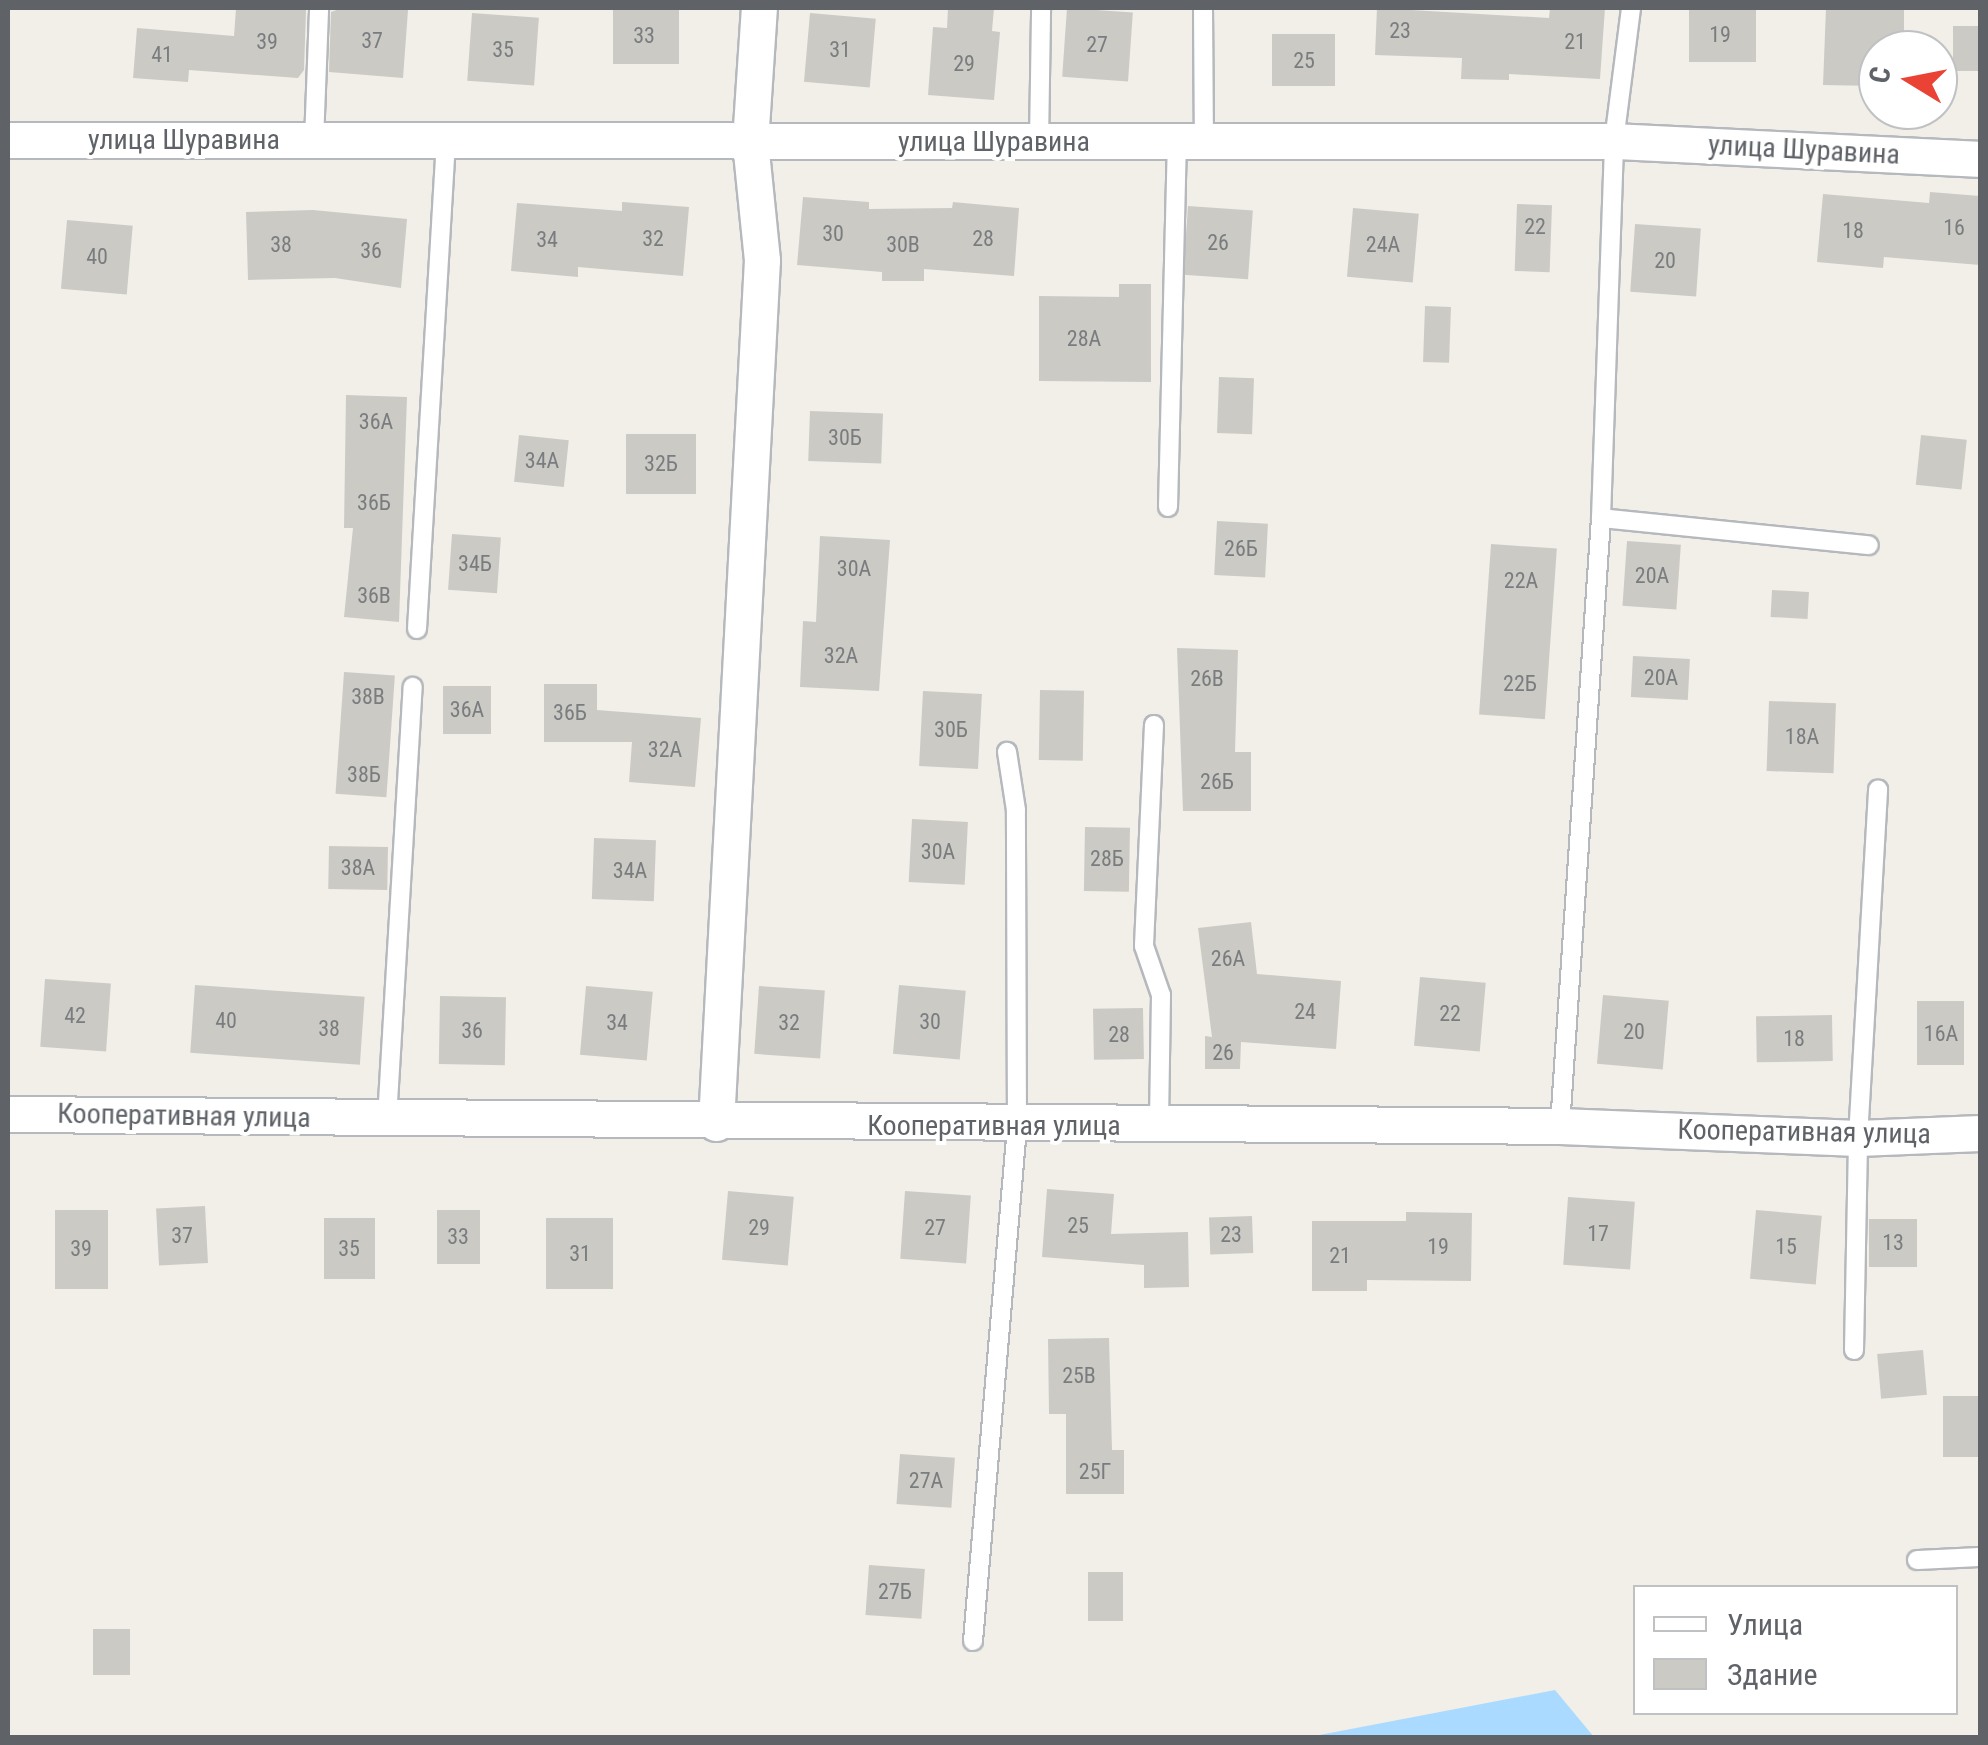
<!DOCTYPE html>
<meta charset="utf-8">
<style>
body{margin:0}
#map{position:relative;width:1988px;height:1745px;overflow:hidden;background:#f1efe8;font-family:"Roboto Condensed",sans-serif}
div>[style]{position:absolute}
.water>*{inset:0;background:#aadaff}
.building>*{inset:0;background:#cccac5;transform-origin:0 0}
.roads{filter:drop-shadow(2px 0 #b5b8bc) drop-shadow(-2px 0 #b5b8bc) drop-shadow(0 2px #b5b8bc) drop-shadow(0 -2px #b5b8bc)}
.lane>*{height:18px;margin:-9px;padding:0 9px;transform-origin:9px;border-radius:9px;background:#fff}
.street>*{height:35px;margin:-17.5px;padding:0 17.5px;transform-origin:17.5px;border-radius:17.5px;background:#fff}
span{translate:-50% -50%;white-space:nowrap;text-align:center;line-height:1.15;-webkit-text-stroke:8px #fff;paint-order:stroke}
.number-label{font-size:22px;color:#7a7d7f}
.number-label span{-webkit-text-stroke-width:0}
.street-label{font-size:28px;color:#5f6368}
.frame{position:absolute;inset:0;border:10px solid #5f6368;pointer-events:none}
.legend{position:absolute;left:1633px;top:1585px;width:325px;height:130px;box-sizing:border-box;background:#fff;border:2px solid #bfc1c3;margin:0;padding:12px 18px;list-style:none;font-size:30px;color:#5f6368}
.legend li{display:flex;align-items:center;gap:20px;height:50px}
.legend b{width:50px;border:2px solid #bfc1c3}
.north{position:absolute;left:1858px;top:30px;width:100px;height:100px;box-sizing:border-box;background:#fff;border:2px solid #bfc1c3;border-radius:50%;rotate:280deg;font-size:28px;font-weight:700;line-height:40px;text-align:center;color:#5f6368}
.north::after{content:'';display:block;margin:auto;width:35px;height:45px;background:#ea4335;clip-path:polygon(50% 0,100% 100%,50% 72%,0 100%)}
</style>
<div id="map">
<div class="water">
<i style="clip-path:polygon(1555px 1690px,1594px 1737px,1309px 1737px)"></i>
</div>
<div class="building">
<i style="clip-path:polygon(236px 8px,306px 10px,304px 70px,298px 78px,189px 70px,188px 82px,133px 78px,137px 28px,234px 36px)"></i>
<i style="clip-path:polygon(342px 8px,408px 10px,403px 78px,329px 72px,331px 12px)"></i>
<i style="left:613px;top:8px;width:66px;height:56px"></i>
<i style="clip-path:polygon(948px 8px,994px 8px,992px 31px,1000px 32px,994px 100px,928px 95px,933px 27px,947px 28px)"></i>
<i style="left:1067px;top:8px;width:66px;height:69px;rotate:4deg"></i>
<i style="clip-path:polygon(1377px 8px,1549px 18px,1550px 8px,1605px 8px,1600px 79px,1509px 74px,1509px 80px,1461px 79px,1462px 58px,1375px 55px)"></i>
<i style="left:1689px;top:8px;width:67px;height:54px"></i>
<i style="clip-path:polygon(1826px 8px,1904px 8px,1904px 43px,1878px 50px,1878px 86px,1823px 85px)"></i>
<i style="left:472px;top:13px;width:67px;height:68px;rotate:4deg"></i>
<i style="left:810px;top:13px;width:66px;height:69px;rotate:5deg"></i>
<i style="left:1953px;top:26px;width:27px;height:45px"></i>
<i style="left:1335px;top:34px;width:52px;height:63px;rotate:90deg"></i>
<i style="clip-path:polygon(1930px 192px,1980px 196px,1980px 265px,1884px 257px,1883px 268px,1817px 262px,1823px 194px,1929px 203px)"></i>
<i style="clip-path:polygon(803px 197px,869px 202px,869px 209px,952px 208px,953px 202px,1019px 208px,1014px 276px,924px 269px,924px 281px,882px 281px,882px 272px,797px 265px)"></i>
<i style="clip-path:polygon(622px 202px,689px 207px,683px 276px,578px 267px,578px 277px,511px 271px,517px 203px,622px 211px)"></i>
<i style="left:1517px;top:204px;width:35px;height:67px;rotate:2deg"></i>
<i style="left:1188px;top:206px;width:65px;height:69px;rotate:4deg"></i>
<i style="left:1353px;top:208px;width:66px;height:69px;rotate:5deg"></i>
<i style="clip-path:polygon(246px 212px,313px 210px,407px 219px,401px 288px,335px 278px,248px 280px)"></i>
<i style="left:67px;top:220px;width:66px;height:69px;rotate:5deg"></i>
<i style="left:1635px;top:224px;width:66px;height:68px;rotate:4deg"></i>
<i style="clip-path:polygon(1119px 284px,1151px 284px,1151px 382px,1039px 381px,1039px 296px,1119px 297px)"></i>
<i style="left:1425px;top:306px;width:26px;height:56px;rotate:2deg"></i>
<i style="left:1219px;top:377px;width:35px;height:56px;rotate:2deg"></i>
<i style="clip-path:polygon(346px 395px,407px 397px,399px 622px,344px 617px,353px 528px,344px 528px)"></i>
<i style="left:810px;top:411px;width:73px;height:50px;rotate:2deg"></i>
<i style="left:626px;top:434px;width:70px;height:60px"></i>
<i style="left:519px;top:435px;width:50px;height:47px;rotate:6deg"></i>
<i style="left:1921px;top:435px;width:46px;height:50px;rotate:6deg"></i>
<i style="left:1217px;top:521px;width:51px;height:54px;rotate:3deg"></i>
<i style="left:452px;top:534px;width:49px;height:56px;rotate:4deg"></i>
<i style="clip-path:polygon(820px 536px,890px 540px,879px 691px,800px 687px,803px 621px,816px 622px)"></i>
<i style="left:1627px;top:541px;width:54px;height:65px;rotate:4deg"></i>
<i style="left:1491px;top:544px;width:66px;height:171px;rotate:4deg"></i>
<i style="left:1772px;top:590px;width:37px;height:27px;rotate:3deg"></i>
<i style="clip-path:polygon(1177px 648px,1238px 650px,1235px 752px,1251px 752px,1251px 811px,1183px 811px)"></i>
<i style="left:1633px;top:656px;width:57px;height:41px;rotate:3deg"></i>
<i style="left:344px;top:672px;width:51px;height:122px;rotate:4deg"></i>
<i style="clip-path:polygon(544px 684px,597px 684px,597px 710px,701px 718px,695px 787px,629px 782px,632px 742px,544px 742px)"></i>
<i style="left:443px;top:686px;width:48px;height:48px"></i>
<i style="left:1040px;top:690px;width:44px;height:70px;rotate:1deg"></i>
<i style="left:923px;top:691px;width:59px;height:75px;rotate:3deg"></i>
<i style="left:1769px;top:701px;width:67px;height:70px;rotate:2deg"></i>
<i style="left:912px;top:819px;width:56px;height:63px;rotate:3deg"></i>
<i style="left:1085px;top:827px;width:45px;height:64px;rotate:1deg"></i>
<i style="left:594px;top:838px;width:62px;height:61px;rotate:2deg"></i>
<i style="left:329px;top:846px;width:59px;height:43px;rotate:1deg"></i>
<i style="clip-path:polygon(1251px 922px,1257px 974px,1341px 981px,1336px 1049px,1241px 1042px,1240px 1069px,1205px 1069px,1205px 1036px,1212px 1037px,1198px 928px)"></i>
<i style="left:1420px;top:977px;width:66px;height:69px;rotate:5deg"></i>
<i style="left:45px;top:979px;width:66px;height:68px;rotate:4deg"></i>
<i style="left:195px;top:985px;width:170px;height:68px;rotate:4deg"></i>
<i style="left:899px;top:985px;width:67px;height:69px;rotate:5deg"></i>
<i style="left:586px;top:986px;width:67px;height:69px;rotate:5deg"></i>
<i style="left:759px;top:986px;width:66px;height:68px;rotate:4deg"></i>
<i style="left:1603px;top:995px;width:66px;height:69px;rotate:5deg"></i>
<i style="left:440px;top:996px;width:66px;height:68px;rotate:1deg"></i>
<i style="left:1964px;top:1001px;width:64px;height:47px;rotate:90deg"></i>
<i style="left:1143px;top:1008px;width:51px;height:50px;rotate:89deg"></i>
<i style="left:1832px;top:1015px;width:46px;height:76px;rotate:89deg"></i>
<i style="clip-path:polygon(1047px 1189px,1114px 1194px,1111px 1234px,1188px 1232px,1189px 1287px,1144px 1288px,1144px 1265px,1042px 1257px)"></i>
<i style="left:728px;top:1191px;width:66px;height:69px;rotate:5deg"></i>
<i style="left:905px;top:1191px;width:66px;height:68px;rotate:4deg"></i>
<i style="left:1568px;top:1197px;width:67px;height:68px;rotate:4deg"></i>
<i style="left:205px;top:1206px;width:57px;height:49px;rotate:87deg"></i>
<i style="left:55px;top:1210px;width:53px;height:79px"></i>
<i style="left:437px;top:1210px;width:43px;height:54px"></i>
<i style="left:1756px;top:1210px;width:66px;height:69px;rotate:5deg"></i>
<i style="clip-path:polygon(1406px 1212px,1472px 1213px,1471px 1281px,1367px 1280px,1367px 1291px,1312px 1291px,1312px 1221px,1406px 1221px)"></i>
<i style="left:1252px;top:1216px;width:37px;height:43px;rotate:88deg"></i>
<i style="left:324px;top:1218px;width:51px;height:61px"></i>
<i style="left:613px;top:1218px;width:71px;height:67px;rotate:90deg"></i>
<i style="left:1869px;top:1219px;width:48px;height:48px"></i>
<i style="clip-path:polygon(1109px 1338px,1112px 1450px,1124px 1450px,1124px 1494px,1066px 1494px,1066px 1414px,1049px 1414px,1048px 1339px)"></i>
<i style="left:1923px;top:1350px;width:45px;height:46px;rotate:85deg"></i>
<i style="left:1943px;top:1396px;width:37px;height:61px"></i>
<i style="left:900px;top:1454px;width:55px;height:50px;rotate:4deg"></i>
<i style="left:869px;top:1565px;width:56px;height:50px;rotate:4deg"></i>
<i style="left:1088px;top:1572px;width:35px;height:49px"></i>
<i style="left:93px;top:1629px;width:37px;height:46px"></i>
</div>
<div class="roads">
<div class="lane">
<i style="left:1203px;top:8px;width:134px;rotate:89.6deg"></i>
<i style="left:314px;top:141px;width:133px;rotate:-87.8deg"></i>
<i style="left:1039px;top:142px;width:134px;rotate:-89.1deg"></i>
<i style="left:1168px;top:507px;width:365px;rotate:-88.6deg"></i>
<i style="left:1601px;top:518px;width:269px;rotate:5.8deg"></i>
<i style="left:417px;top:629px;width:488px;rotate:-86.6deg"></i>
<i style="left:1154px;top:725px;width:221px;rotate:92.6deg"></i>
<i style="left:1144px;top:946px;width:52px;rotate:70.9deg"></i>
<i style="left:1161px;top:995px;width:131px;rotate:90.9deg"></i>
<i style="left:387px;top:1119px;width:433px;rotate:-86.6deg"></i>
<i style="left:1560px;top:1126px;width:609px;rotate:-86.14deg"></i>
<i style="left:1601px;top:518px;width:377px;rotate:-88deg"></i>
<i style="left:1614px;top:141px;width:134px;rotate:-82.7deg"></i>
<i style="left:1854px;top:1350px;width:212px;rotate:-88.9deg"></i>
<i style="left:1858px;top:1138px;width:349px;rotate:-86.7deg"></i>
<i style="left:1917px;top:1560px;width:63px;rotate:-2.7deg"></i>
<i style="left:973px;top:1641px;width:516px;rotate:-85.11deg"></i>
<i style="left:1017px;top:1127px;width:317px;rotate:-90.2deg"></i>
<i style="left:1016px;top:810px;width:59px;rotate:-98.8deg"></i>
</div>
<div class="street">
<i style="left:8px;top:140px;width:1606px;rotate:0.04deg"></i>
<i style="left:1614px;top:141px;width:366px;rotate:2.8deg"></i>
<i style="left:8px;top:1114px;width:1552px;rotate:0.44deg"></i>
<i style="left:1560px;top:1126px;width:298px;rotate:2.3deg"></i>
<i style="left:1858px;top:1138px;width:122px;rotate:-2.3deg"></i>
<i style="left:716px;top:1123px;width:864px;rotate:-86.95deg"></i>
<i style="left:762px;top:260px;width:119px;rotate:-95.8deg"></i>
<i style="left:750px;top:142px;width:134px;rotate:-86.2deg"></i>
</div>
</div>
<div class="number-label">
<span style="left:1400px;top:31px">23</span>
<span style="left:1720px;top:35px">19</span>
<span style="left:644px;top:36px">33</span>
<span style="left:372px;top:41px">37</span>
<span style="left:267px;top:42px">39</span>
<span style="left:1575px;top:42px">21</span>
<span style="left:1097px;top:45px">27</span>
<span style="left:503px;top:50px">35</span>
<span style="left:840px;top:50px">31</span>
<span style="left:162px;top:55px">41</span>
<span style="left:1304px;top:61px">25</span>
<span style="left:964px;top:64px">29</span>
<span style="left:1535px;top:227px">22</span>
<span style="left:1954px;top:228px">16</span>
<span style="left:1853px;top:231px">18</span>
<span style="left:833px;top:234px">30</span>
<span style="left:653px;top:239px">32</span>
<span style="left:983px;top:239px">28</span>
<span style="left:547px;top:240px">34</span>
<span style="left:1218px;top:243px">26</span>
<span style="left:281px;top:245px">38</span>
<span style="left:903px;top:245px">30В</span>
<span style="left:1383px;top:245px">24А</span>
<span style="left:371px;top:251px">36</span>
<span style="left:97px;top:257px">40</span>
<span style="left:1665px;top:261px">20</span>
<span style="left:1084px;top:339px">28А</span>
<span style="left:376px;top:422px">36А</span>
<span style="left:845px;top:438px">30Б</span>
<span style="left:542px;top:461px">34А</span>
<span style="left:661px;top:464px">32Б</span>
<span style="left:374px;top:503px">36Б</span>
<span style="left:1241px;top:549px">26Б</span>
<span style="left:475px;top:564px">34Б</span>
<span style="left:854px;top:569px">30А</span>
<span style="left:1652px;top:576px">20А</span>
<span style="left:1521px;top:581px">22А</span>
<span style="left:374px;top:596px">36В</span>
<span style="left:841px;top:656px">32А</span>
<span style="left:1661px;top:678px">20А</span>
<span style="left:1207px;top:679px">26В</span>
<span style="left:1520px;top:684px">22Б</span>
<span style="left:368px;top:697px">38В</span>
<span style="left:467px;top:710px">36А</span>
<span style="left:570px;top:713px">36Б</span>
<span style="left:951px;top:730px">30Б</span>
<span style="left:1802px;top:737px">18А</span>
<span style="left:665px;top:750px">32А</span>
<span style="left:364px;top:775px">38Б</span>
<span style="left:1217px;top:782px">26Б</span>
<span style="left:938px;top:852px">30А</span>
<span style="left:1107px;top:859px">28Б</span>
<span style="left:358px;top:868px">38А</span>
<span style="left:630px;top:871px">34А</span>
<span style="left:1228px;top:959px">26А</span>
<span style="left:1305px;top:1012px">24</span>
<span style="left:1450px;top:1014px">22</span>
<span style="left:75px;top:1016px">42</span>
<span style="left:226px;top:1021px">40</span>
<span style="left:930px;top:1022px">30</span>
<span style="left:617px;top:1023px">34</span>
<span style="left:789px;top:1023px">32</span>
<span style="left:329px;top:1029px">38</span>
<span style="left:472px;top:1031px">36</span>
<span style="left:1634px;top:1032px">20</span>
<span style="left:1941px;top:1034px">16А</span>
<span style="left:1119px;top:1035px">28</span>
<span style="left:1794px;top:1039px">18</span>
<span style="left:1223px;top:1053px">26</span>
<span style="left:1078px;top:1226px">25</span>
<span style="left:759px;top:1228px">29</span>
<span style="left:935px;top:1228px">27</span>
<span style="left:1598px;top:1234px">17</span>
<span style="left:1231px;top:1235px">23</span>
<span style="left:182px;top:1236px">37</span>
<span style="left:458px;top:1237px">33</span>
<span style="left:1893px;top:1243px">13</span>
<span style="left:1438px;top:1247px">19</span>
<span style="left:1786px;top:1247px">15</span>
<span style="left:81px;top:1249px">39</span>
<span style="left:349px;top:1249px">35</span>
<span style="left:580px;top:1254px">31</span>
<span style="left:1340px;top:1256px">21</span>
<span style="left:1079px;top:1376px">25В</span>
<span style="left:1095px;top:1472px">25Г</span>
<span style="left:926px;top:1481px">27А</span>
<span style="left:895px;top:1592px">27Б</span>
</div>
<div class="street-label">
<span style="left:184px;top:140px">улица Шуравина</span>
<span style="left:994px;top:142px">улица Шуравина</span>
<span style="left:1804px;top:150px;rotate:3deg">улица Шуравина</span>
<span style="left:184px;top:1116px;rotate:1deg">Кооперативная улица</span>
<span style="left:994px;top:1126px">Кооперативная улица</span>
<span style="left:1804px;top:1132px;rotate:1deg">Кооперативная улица</span>
</div>
<div class="frame"></div>
<ul class="legend">
<li><b style="height:12px;background:#fff"></b>Улица</li>
<li><b style="height:28px;background:#cccac5"></b>Здание</li>
</ul>
<div class="north">С</div>
</div>
